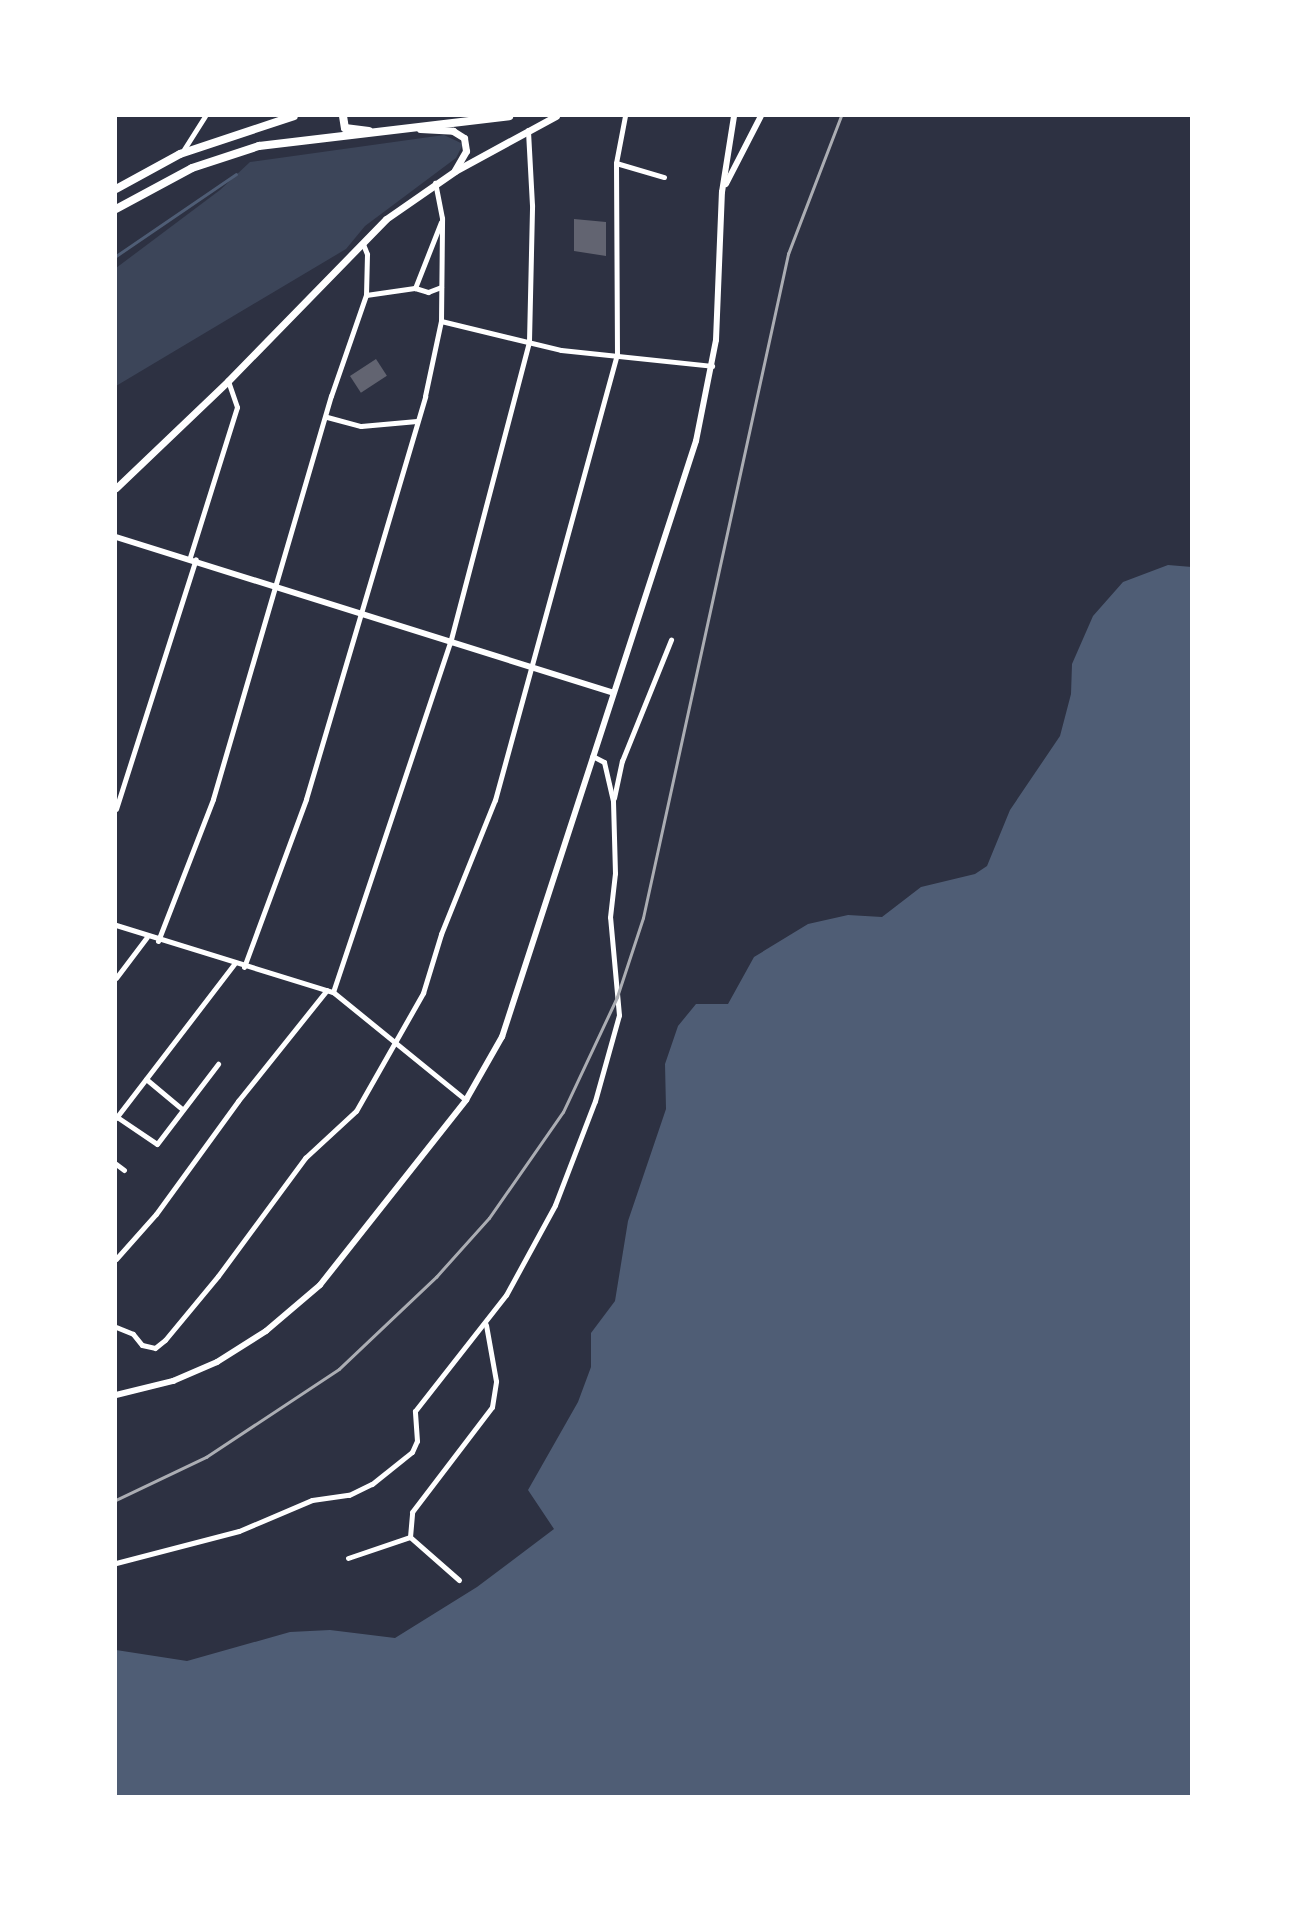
<!DOCTYPE html>
<style>
body{margin:0}
#map{position:relative;width:1307px;height:1912px;overflow:hidden;background:#2d3142;font-family:Commissioner,sans-serif}
div>[style]{position:absolute}
.green>*{inset:0;background:#3c4559}
.water>*{inset:0;background:#4f5d75}
.stream>*{height:2.5px;margin:-1.25px;padding:0 1.25px;transform-origin:1.25px;border-radius:1.25px;background:#4f5d75}
.building>*{inset:0;background:#626471;transform-origin:0 0}
.minor>*{height:5px;margin:-2.5px;padding:0 2.5px;transform-origin:2.5px;border-radius:2.5px;background:#fff}
.tertiary>*{height:6px;margin:-3px;padding:0 3px;transform-origin:3px;border-radius:3px;background:#fff}
.secondary>*{height:7px;margin:-3.5px;padding:0 3.5px;transform-origin:3.5px;border-radius:3.5px;background:#fff}
.primary>*{height:8px;margin:-4px;padding:0 4px;transform-origin:4px;border-radius:4px;background:#fff}
.rail>*{height:2.5px;margin:-1.25px;padding:0 1.25px;transform-origin:1.25px;border-radius:1.25px;background:#abadb3}
span{translate:-50% -50%;white-space:nowrap;text-align:center;line-height:1.15;-webkit-text-stroke:5px #fff;paint-order:stroke}
.frame{position:absolute;inset:0;border:117px solid #fff;pointer-events:none}
</style>
<div id="map">
<div class="green">
<i style="clip-path:polygon(444px 135px,463px 144px,456px 158px,365px 226px,346px 249px,116px 386px,116px 268px,220px 190px,250px 162px)"></i>
</div>
<div class="water">
<i style="clip-path:polygon(1168px 565px,1192px 567px,1191px 1796px,116px 1796px,116px 1650px,187px 1661px,290px 1632px,330px 1630px,395px 1638px,477px 1587px,554px 1529px,528px 1490px,578px 1402px,591px 1367px,591px 1333px,615px 1301px,628px 1221px,666px 1109px,665px 1064px,678px 1026px,696px 1004px,728px 1004px,754px 957px,808px 924px,848px 915px,882px 917px,921px 887px,975px 874px,987px 866px,1010px 810px,1060px 736px,1071px 694px,1072px 664px,1093px 616px,1123px 582px)"></i>
</div>
<div class="stream">
<i style="left:116px;top:256px;width:145px;rotate:-34.3deg"></i>
</div>
<div class="building">
<i style="clip-path:polygon(574px 219px,606px 222px,606px 256px,574px 251px)"></i>
<i style="left:376px;top:359px;width:20px;height:31px;rotate:57deg"></i>
</div>
<div class="minor">
<i style="left:181px;top:154px;width:45px;rotate:-57.7deg"></i>
<i style="left:616px;top:163px;width:50px;rotate:16.3deg"></i>
<i style="left:441px;top:222px;width:71px;rotate:111.5deg"></i>
<i style="left:415px;top:288px;width:14px;rotate:17deg"></i>
<i style="left:428px;top:292px;width:14px;rotate:-21deg"></i>
<i style="left:366px;top:295px;width:49px;rotate:-8.1deg"></i>
<i style="left:441px;top:321px;width:123px;rotate:13.6deg"></i>
<i style="left:561px;top:350px;width:152px;rotate:6deg"></i>
<i style="left:327px;top:417px;width:35px;rotate:15deg"></i>
<i style="left:361px;top:426px;width:56px;rotate:-5.1deg"></i>
<i style="left:190px;top:557px;width:157px;rotate:-72.6deg"></i>
<i style="left:237px;top:407px;width:28px;rotate:-109deg"></i>
<i style="left:614px;top:798px;width:38px;rotate:-78deg"></i>
<i style="left:622px;top:761px;width:131px;rotate:-68deg"></i>
<i style="left:116px;top:809px;width:262px;rotate:-72.3deg"></i>
<i style="left:116px;top:925px;width:227px;rotate:17.2deg"></i>
<i style="left:333px;top:992px;width:171px;rotate:39.1deg"></i>
<i style="left:158px;top:941px;width:152px;rotate:-68.8deg"></i>
<i style="left:213px;top:799px;width:420px;rotate:-73.7deg"></i>
<i style="left:331px;top:396px;width:107px;rotate:-70.9deg"></i>
<i style="left:366px;top:295px;width:41px;rotate:-88.6deg"></i>
<i style="left:367px;top:254px;width:11px;rotate:-112deg"></i>
<i style="left:244px;top:967px;width:179px;rotate:-69.7deg"></i>
<i style="left:306px;top:799px;width:420px;rotate:-73.5deg"></i>
<i style="left:425px;top:396px;width:77px;rotate:-78deg"></i>
<i style="left:441px;top:321px;width:103px;rotate:-89.4deg"></i>
<i style="left:442px;top:218px;width:36px;rotate:-101deg"></i>
<i style="left:116px;top:978px;width:51px;rotate:-52.9deg"></i>
<i style="left:333px;top:992px;width:368px;rotate:-71.5deg"></i>
<i style="left:450px;top:643px;width:312px;rotate:-75.3deg"></i>
<i style="left:529px;top:341px;width:136px;rotate:-88.7deg"></i>
<i style="left:532px;top:205px;width:75px;rotate:-93.1deg"></i>
<i style="left:146px;top:1079px;width:47px;rotate:39.8deg"></i>
<i style="left:117px;top:1117px;width:48px;rotate:34deg"></i>
<i style="left:157px;top:1144px;width:101px;rotate:-52.7deg"></i>
<i style="left:116px;top:1118px;width:194px;rotate:-52.5deg"></i>
<i style="left:116px;top:1164px;width:10px;rotate:37deg"></i>
<i style="left:116px;top:1259px;width:60px;rotate:-48.4deg"></i>
<i style="left:156px;top:1214px;width:140px;rotate:-54deg"></i>
<i style="left:238px;top:1101px;width:142px;rotate:-51.3deg"></i>
<i style="left:116px;top:1327px;width:18px;rotate:22deg"></i>
<i style="left:133px;top:1334px;width:14px;rotate:51deg"></i>
<i style="left:142px;top:1345px;width:13px;rotate:13deg"></i>
<i style="left:155px;top:1348px;width:13px;rotate:-39deg"></i>
<i style="left:165px;top:1340px;width:83px;rotate:-50.4deg"></i>
<i style="left:218px;top:1276px;width:147px;rotate:-53.6deg"></i>
<i style="left:305px;top:1158px;width:69px;rotate:-42.7deg"></i>
<i style="left:356px;top:1111px;width:136px;rotate:-60.4deg"></i>
<i style="left:423px;top:993px;width:62px;rotate:-73deg"></i>
<i style="left:441px;top:934px;width:144px;rotate:-68.1deg"></i>
<i style="left:495px;top:800px;width:462px;rotate:-74.7deg"></i>
<i style="left:617px;top:354px;width:191px;rotate:-90.3deg"></i>
<i style="left:616px;top:163px;width:48px;rotate:-79.2deg"></i>
<i style="left:348px;top:1558px;width:65px;rotate:-18.7deg"></i>
<i style="left:116px;top:1563px;width:127px;rotate:-14.6deg"></i>
<i style="left:239px;top:1531px;width:79px;rotate:-23deg"></i>
<i style="left:312px;top:1500px;width:37px;rotate:-8deg"></i>
<i style="left:349px;top:1495px;width:25px;rotate:-26deg"></i>
<i style="left:372px;top:1484px;width:51px;rotate:-38.7deg"></i>
<i style="left:412px;top:1452px;width:12px;rotate:-66deg"></i>
<i style="left:417px;top:1441px;width:30px;rotate:-94deg"></i>
<i style="left:415px;top:1411px;width:147px;rotate:-51.9deg"></i>
<i style="left:506px;top:1295px;width:102px;rotate:-61.4deg"></i>
<i style="left:555px;top:1205px;width:111px;rotate:-69deg"></i>
<i style="left:595px;top:1101px;width:89px;rotate:-74.4deg"></i>
<i style="left:619px;top:1015px;width:98px;rotate:-95.2deg"></i>
<i style="left:610px;top:917px;width:44px;rotate:-83.5deg"></i>
<i style="left:615px;top:873px;width:72px;rotate:-91.6deg"></i>
<i style="left:613px;top:801px;width:40px;rotate:-103deg"></i>
<i style="left:604px;top:762px;width:13px;rotate:-153deg"></i>
<i style="left:459px;top:1580px;width:65px;rotate:-138.7deg"></i>
<i style="left:410px;top:1537px;width:25px;rotate:-85deg"></i>
<i style="left:412px;top:1512px;width:132px;rotate:-52.7deg"></i>
<i style="left:492px;top:1407px;width:26px;rotate:-81deg"></i>
<i style="left:496px;top:1381px;width:57px;rotate:-100.1deg"></i>
</div>
<div class="tertiary">
<i style="left:726px;top:184px;width:76px;rotate:-62.8deg"></i>
<i style="left:116px;top:537px;width:519px;rotate:17.39deg"></i>
<i style="left:116px;top:1395px;width:59px;rotate:-13.8deg"></i>
<i style="left:173px;top:1381px;width:48px;rotate:-23.4deg"></i>
<i style="left:217px;top:1362px;width:58px;rotate:-32.3deg"></i>
<i style="left:266px;top:1331px;width:71px;rotate:-40.4deg"></i>
<i style="left:320px;top:1285px;width:236px;rotate:-51.7deg"></i>
<i style="left:466px;top:1100px;width:73px;rotate:-60.3deg"></i>
<i style="left:502px;top:1037px;width:627px;rotate:-71.97deg"></i>
<i style="left:696px;top:441px;width:103px;rotate:-78.8deg"></i>
<i style="left:716px;top:340px;width:148px;rotate:-87.7deg"></i>
<i style="left:722px;top:192px;width:77px;rotate:-81deg"></i>
</div>
<div class="secondary">
<i style="left:420px;top:129px;width:33px;rotate:3deg"></i>
<i style="left:453px;top:131px;width:13px;rotate:32deg"></i>
<i style="left:464px;top:138px;width:13px;rotate:81deg"></i>
<i style="left:466px;top:151px;width:22px;rotate:120deg"></i>
<i style="left:116px;top:488px;width:155px;rotate:-43.7deg"></i>
<i style="left:228px;top:381px;width:226px;rotate:-45.7deg"></i>
<i style="left:386px;top:219px;width:84px;rotate:-34.8deg"></i>
<i style="left:455px;top:171px;width:115px;rotate:-28.6deg"></i>
</div>
<div class="primary">
<i style="left:343px;top:116px;width:12px;rotate:81deg"></i>
<i style="left:345px;top:128px;width:24px;rotate:7deg"></i>
<i style="left:116px;top:189px;width:73px;rotate:-28.7deg"></i>
<i style="left:180px;top:154px;width:120px;rotate:-18.4deg"></i>
<i style="left:116px;top:209px;width:86px;rotate:-28.3deg"></i>
<i style="left:192px;top:168px;width:71px;rotate:-18.2deg"></i>
<i style="left:259px;top:146px;width:252px;rotate:-6.8deg"></i>
</div>
<div class="rail">
<i style="left:116px;top:1500px;width:100px;rotate:-25.5deg"></i>
<i style="left:206px;top:1457px;width:159px;rotate:-33.5deg"></i>
<i style="left:339px;top:1369px;width:134px;rotate:-43.5deg"></i>
<i style="left:436px;top:1277px;width:79px;rotate:-48.1deg"></i>
<i style="left:489px;top:1218px;width:129px;rotate:-55.1deg"></i>
<i style="left:563px;top:1112px;width:127px;rotate:-64.8deg"></i>
<i style="left:617px;top:997px;width:83px;rotate:-71.8deg"></i>
<i style="left:643px;top:918px;width:680px;rotate:-77.68deg"></i>
<i style="left:788px;top:254px;width:148px;rotate:-69deg"></i>
</div>
<div class="frame"></div>
</div>
